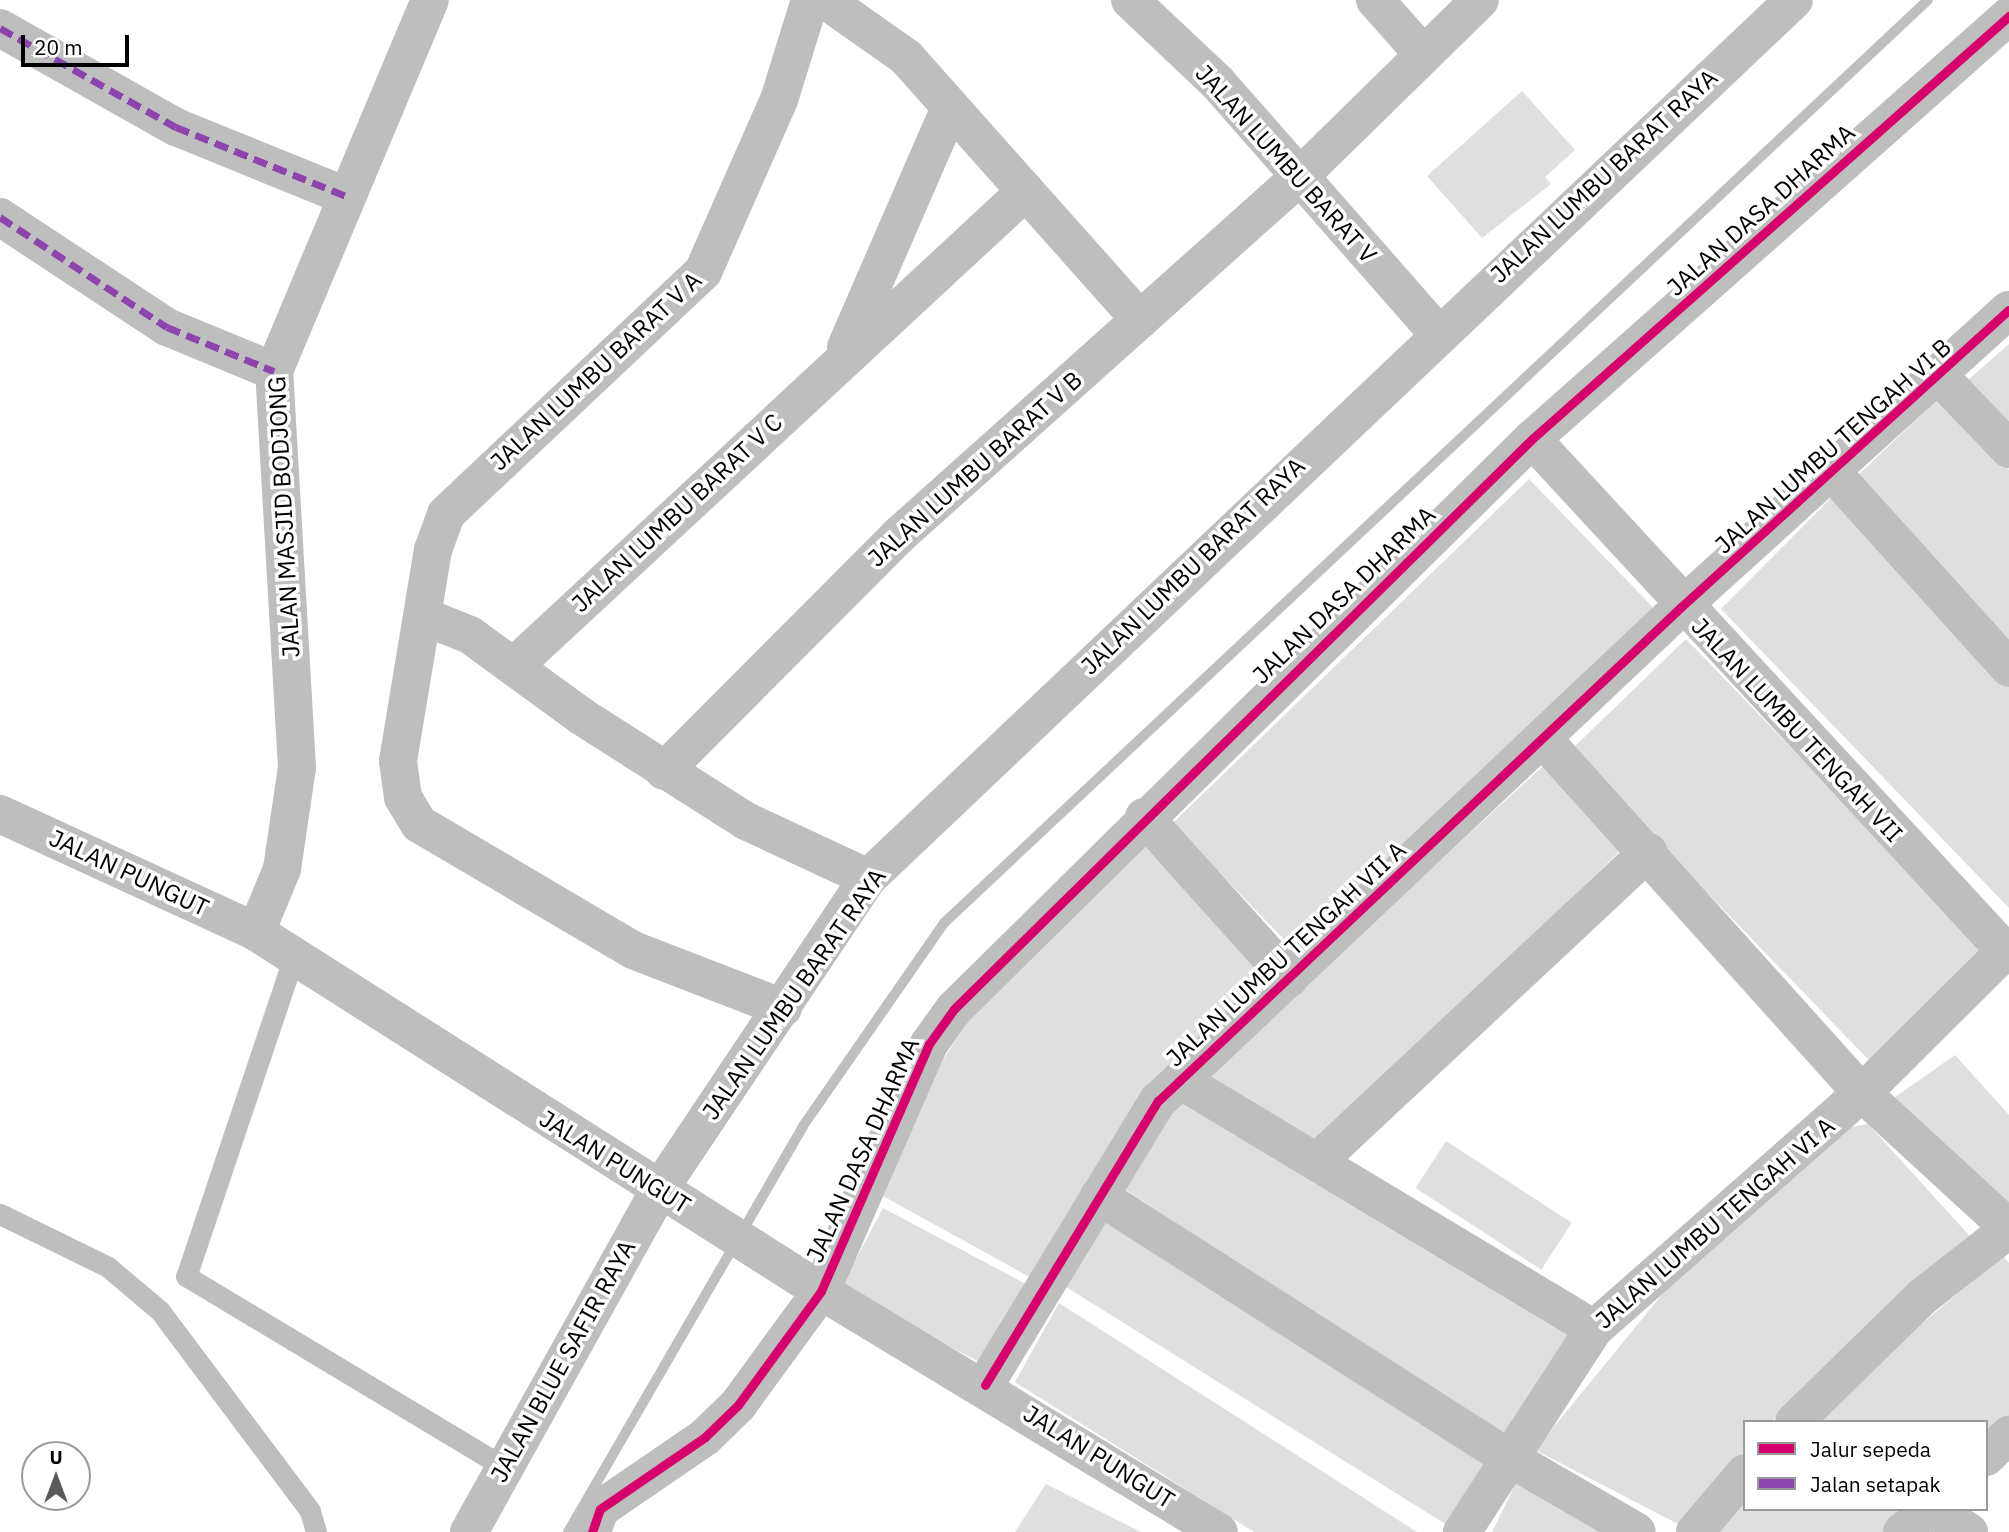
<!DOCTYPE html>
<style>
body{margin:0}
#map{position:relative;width:2009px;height:1532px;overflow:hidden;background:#fff;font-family:"IBM Plex Sans",sans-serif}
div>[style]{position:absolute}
.stream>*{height:10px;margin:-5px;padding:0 5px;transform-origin:5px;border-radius:5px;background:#bfbfbf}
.building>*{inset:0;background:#dfdfdf;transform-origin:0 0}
.service>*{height:21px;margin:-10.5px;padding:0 10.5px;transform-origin:10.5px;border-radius:10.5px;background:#bebebe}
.minor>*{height:38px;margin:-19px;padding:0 19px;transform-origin:19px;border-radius:19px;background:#bebebe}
.tertiary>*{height:38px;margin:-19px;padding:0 19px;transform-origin:19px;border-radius:19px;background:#bebebe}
.quiet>*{height:7px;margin-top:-3.5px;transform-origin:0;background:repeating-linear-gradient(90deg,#8e44ad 0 14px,transparent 0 21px)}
.cycleway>*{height:9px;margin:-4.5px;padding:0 4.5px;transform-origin:4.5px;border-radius:4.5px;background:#d6006c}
span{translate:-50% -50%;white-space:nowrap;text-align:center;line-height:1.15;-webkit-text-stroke:7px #fff;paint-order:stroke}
.street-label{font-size:24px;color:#000}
.legend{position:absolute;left:1743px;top:1420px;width:245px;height:91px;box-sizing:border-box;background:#fff;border:2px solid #999;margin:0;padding:9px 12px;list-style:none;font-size:21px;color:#000}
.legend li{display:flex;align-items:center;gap:14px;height:35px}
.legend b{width:35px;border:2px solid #999}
.north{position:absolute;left:21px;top:1441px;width:70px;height:70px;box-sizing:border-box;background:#fff;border:2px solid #999;border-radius:50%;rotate:0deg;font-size:19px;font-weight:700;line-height:28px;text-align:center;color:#000}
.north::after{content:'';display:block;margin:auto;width:24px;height:32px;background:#595959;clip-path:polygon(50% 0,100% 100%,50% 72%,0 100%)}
.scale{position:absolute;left:21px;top:35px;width:108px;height:32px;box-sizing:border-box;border:4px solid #000;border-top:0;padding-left:9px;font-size:21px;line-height:24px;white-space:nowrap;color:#000;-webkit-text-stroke:5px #fff;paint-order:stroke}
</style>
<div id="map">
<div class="stream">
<i style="left:568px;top:1532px;width:469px;rotate:-59.9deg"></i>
<i style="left:803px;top:1126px;width:247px;rotate:-55.2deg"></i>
<i style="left:944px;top:923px;width:1349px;rotate:-43.17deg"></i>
</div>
<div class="building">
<i style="clip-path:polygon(1522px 91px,1575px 150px,1545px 177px,1551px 184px,1482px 238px,1427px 176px)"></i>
<i style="clip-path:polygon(2009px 344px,2009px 423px,1968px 380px)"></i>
<i style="clip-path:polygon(1938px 399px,2009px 470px,2009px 648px,1856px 477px)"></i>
<i style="left:1529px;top:479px;width:180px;height:496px;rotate:46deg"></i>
<i style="clip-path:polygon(1833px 496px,2009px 684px,2009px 908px,1721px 609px)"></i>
<i style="left:1686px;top:639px;width:434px;height:161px;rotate:46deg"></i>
<i style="clip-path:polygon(1544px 765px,1620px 851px,1317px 1145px,1204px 1078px)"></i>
<i style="clip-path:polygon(1144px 846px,1268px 980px,1035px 1280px,881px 1195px,942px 1061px,981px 1002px)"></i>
<i style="clip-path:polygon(1955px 1055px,2009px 1115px,2009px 1220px,1888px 1102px)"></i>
<i style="clip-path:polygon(1180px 1097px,1574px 1331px,1505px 1438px,1120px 1186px)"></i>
<i style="clip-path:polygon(1868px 1124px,1976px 1243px,1803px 1387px,1771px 1422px,1745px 1422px,1745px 1451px,1678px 1524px,1535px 1450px,1678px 1275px,1839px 1129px)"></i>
<i style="left:1446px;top:1141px;width:150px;height:56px;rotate:33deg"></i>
<i style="left:883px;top:1208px;width:165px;height:91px;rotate:28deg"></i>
<i style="left:1104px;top:1214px;width:459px;height:82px;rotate:32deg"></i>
<i style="clip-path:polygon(2003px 1256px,2009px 1263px,2009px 1420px,1986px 1442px,1986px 1422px,1818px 1422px,1871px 1366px)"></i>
<i style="clip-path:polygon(1059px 1303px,1417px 1532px,1254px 1532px,1015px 1382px)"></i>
<i style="clip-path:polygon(1516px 1483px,1607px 1532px,1492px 1532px)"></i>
<i style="clip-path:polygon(1046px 1484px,1141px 1532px,1015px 1532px)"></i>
<i style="clip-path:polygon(1745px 1500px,1745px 1509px,1915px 1509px,1886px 1532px,1714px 1532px)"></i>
</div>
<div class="service">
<i style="left:294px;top:956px;width:338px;rotate:108.6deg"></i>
<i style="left:186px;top:1276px;width:371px;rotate:31deg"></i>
<i style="left:0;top:1214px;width:120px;rotate:26.1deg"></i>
<i style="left:108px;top:1267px;width:68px;rotate:40.2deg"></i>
<i style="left:160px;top:1311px;width:250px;rotate:53.1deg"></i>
<i style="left:310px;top:1511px;width:22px;rotate:74deg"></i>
</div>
<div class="minor">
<i style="left:825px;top:0;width:99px;rotate:35.1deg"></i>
<i style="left:906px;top:57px;width:352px;rotate:48.3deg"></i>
<i style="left:1130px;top:0;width:120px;rotate:43.3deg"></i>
<i style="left:1217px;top:82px;width:333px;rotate:48.7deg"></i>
<i style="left:1375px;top:0;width:72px;rotate:48.4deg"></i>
<i style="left:0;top:28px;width:202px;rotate:29.4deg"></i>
<i style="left:176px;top:127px;width:183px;rotate:22.1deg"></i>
<i style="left:0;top:217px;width:200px;rotate:33.4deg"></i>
<i style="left:167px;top:327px;width:116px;rotate:22.4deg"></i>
<i style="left:846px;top:347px;width:261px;rotate:-66.5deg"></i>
<i style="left:1940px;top:377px;width:100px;rotate:46.2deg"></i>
<i style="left:1532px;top:439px;width:703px;rotate:47.25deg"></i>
<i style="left:1832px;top:472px;width:264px;rotate:47.9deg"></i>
<i style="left:425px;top:617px;width:48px;rotate:21.8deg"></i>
<i style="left:470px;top:635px;width:137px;rotate:36.1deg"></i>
<i style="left:581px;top:716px;width:196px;rotate:32.5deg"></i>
<i style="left:746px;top:821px;width:135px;rotate:25deg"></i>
<i style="left:514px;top:666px;width:698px;rotate:-42.85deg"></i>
<i style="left:1543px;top:739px;width:477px;rotate:48deg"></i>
<i style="left:1862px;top:1093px;width:200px;rotate:42.6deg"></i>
<i style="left:664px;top:771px;width:332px;rotate:-45.1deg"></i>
<i style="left:898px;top:536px;width:535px;rotate:-41.82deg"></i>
<i style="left:1297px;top:179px;width:256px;rotate:-44.4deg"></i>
<i style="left:1144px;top:817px;width:217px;rotate:48deg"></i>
<i style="left:783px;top:1008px;width:161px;rotate:-158.9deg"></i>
<i style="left:633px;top:950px;width:248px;rotate:-149.5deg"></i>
<i style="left:419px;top:824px;width:31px;rotate:-121deg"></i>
<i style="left:403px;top:797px;width:36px;rotate:-98deg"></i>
<i style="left:398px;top:761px;width:214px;rotate:-80.6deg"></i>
<i style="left:433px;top:550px;width:38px;rotate:-70deg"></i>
<i style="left:446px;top:514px;width:353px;rotate:-43.3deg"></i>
<i style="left:703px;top:272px;width:188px;rotate:-66.2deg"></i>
<i style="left:779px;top:100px;width:105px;rotate:-72.8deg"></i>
<i style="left:1180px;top:1080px;width:483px;rotate:31deg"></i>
<i style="left:1319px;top:1160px;width:451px;rotate:-43.1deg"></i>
<i style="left:1099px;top:1196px;width:483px;rotate:32.6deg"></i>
<i style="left:1506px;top:1456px;width:151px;rotate:30.1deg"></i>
<i style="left:985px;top:1385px;width:333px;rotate:-58.7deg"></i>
<i style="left:1158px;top:1101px;width:719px;rotate:-43.37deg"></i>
<i style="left:1681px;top:607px;width:442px;rotate:-42.2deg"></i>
<i style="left:1794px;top:1422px;width:179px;rotate:-44.3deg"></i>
<i style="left:1922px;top:1297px;width:110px;rotate:-38deg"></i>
<i style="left:1986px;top:1457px;width:32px;rotate:-44deg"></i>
<i style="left:1934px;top:1509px;width:42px;rotate:33.3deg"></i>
<i style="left:469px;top:1532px;width:391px;rotate:-60.9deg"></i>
<i style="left:592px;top:1532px;width:24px;rotate:-71deg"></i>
<i style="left:600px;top:1509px;width:127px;rotate:-34.4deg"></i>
<i style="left:705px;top:1437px;width:46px;rotate:-44.1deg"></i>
<i style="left:738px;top:1405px;width:141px;rotate:-53.9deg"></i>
<i style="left:821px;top:1291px;width:465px;rotate:31.2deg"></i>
<i style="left:1462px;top:1532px;width:242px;rotate:-57deg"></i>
<i style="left:1594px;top:1329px;width:357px;rotate:-41.4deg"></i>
<i style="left:1862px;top:1093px;width:207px;rotate:-44.8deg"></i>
<i style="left:1695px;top:1532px;width:77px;rotate:-49.7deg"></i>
<i style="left:1902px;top:1532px;width:37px;rotate:-38deg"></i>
</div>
<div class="tertiary">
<i style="left:0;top:814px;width:282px;rotate:24.7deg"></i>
<i style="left:256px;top:932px;width:669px;rotate:32.43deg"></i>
<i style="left:821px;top:1291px;width:270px;rotate:-66.4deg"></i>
<i style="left:929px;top:1044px;width:43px;rotate:-54.5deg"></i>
<i style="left:954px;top:1009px;width:812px;rotate:-44.6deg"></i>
<i style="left:1532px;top:439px;width:638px;rotate:-41.57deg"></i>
<i style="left:256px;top:932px;width:68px;rotate:-67.6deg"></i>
<i style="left:282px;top:869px;width:102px;rotate:-81.6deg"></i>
<i style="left:297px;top:768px;width:398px;rotate:-93.3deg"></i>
<i style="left:274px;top:371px;width:402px;rotate:-67.2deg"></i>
<i style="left:659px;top:1190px;width:376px;rotate:-56.2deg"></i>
<i style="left:868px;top:878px;width:1276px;rotate:-43.48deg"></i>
</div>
<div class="quiet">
<i style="left:0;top:28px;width:202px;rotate:29.4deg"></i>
<i style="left:176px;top:127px;width:183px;rotate:22.1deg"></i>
<i style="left:0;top:217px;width:200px;rotate:33.4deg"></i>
<i style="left:167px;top:327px;width:116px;rotate:22.4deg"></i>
</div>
<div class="cycleway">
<i style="left:985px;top:1385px;width:333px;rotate:-58.7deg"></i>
<i style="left:1158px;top:1101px;width:719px;rotate:-43.37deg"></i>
<i style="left:1681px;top:607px;width:442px;rotate:-42.2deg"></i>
<i style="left:592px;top:1532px;width:24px;rotate:-71deg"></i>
<i style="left:600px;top:1509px;width:127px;rotate:-34.4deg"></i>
<i style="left:705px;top:1437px;width:46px;rotate:-44.1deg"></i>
<i style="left:738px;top:1405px;width:141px;rotate:-53.9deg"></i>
<i style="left:821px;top:1291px;width:270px;rotate:-66.4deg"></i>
<i style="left:929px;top:1044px;width:43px;rotate:-54.5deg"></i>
<i style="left:954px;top:1009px;width:812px;rotate:-44.6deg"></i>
<i style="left:1532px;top:439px;width:638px;rotate:-41.57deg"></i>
</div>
<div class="street-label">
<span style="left:1286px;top:164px;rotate:48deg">JALAN LUMBU BARAT V</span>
<span style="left:1604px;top:176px;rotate:-43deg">JALAN LUMBU BARAT RAYA</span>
<span style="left:1761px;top:210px;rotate:-42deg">JALAN DASA DHARMA</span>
<span style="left:596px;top:371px;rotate:-43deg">JALAN LUMBU BARAT V A</span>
<span style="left:1833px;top:446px;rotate:-42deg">JALAN LUMBU TENGAH VI B</span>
<span style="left:975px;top:469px;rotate:-42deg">JALAN LUMBU BARAT V B</span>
<span style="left:677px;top:513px;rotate:-43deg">JALAN LUMBU BARAT V C</span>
<span style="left:284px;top:517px;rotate:-93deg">JALAN MASJID BODJONG</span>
<span style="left:1193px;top:566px;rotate:-44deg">JALAN LUMBU BARAT RAYA</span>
<span style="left:1344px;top:595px;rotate:-44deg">JALAN DASA DHARMA</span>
<span style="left:1797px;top:730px;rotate:47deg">JALAN LUMBU TENGAH VII</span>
<span style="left:129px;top:873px;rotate:25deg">JALAN PUNGUT</span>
<span style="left:1286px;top:954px;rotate:-43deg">JALAN LUMBU TENGAH VII A</span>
<span style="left:794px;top:994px;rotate:-55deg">JALAN LUMBU BARAT RAYA</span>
<span style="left:863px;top:1150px;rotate:-66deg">JALAN DASA DHARMA</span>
<span style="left:615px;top:1162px;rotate:32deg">JALAN PUNGUT</span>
<span style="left:1715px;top:1223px;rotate:-41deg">JALAN LUMBU TENGAH VI A</span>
<span style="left:563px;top:1361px;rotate:-61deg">JALAN BLUE SAFIR RAYA</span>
<span style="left:1099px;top:1457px;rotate:32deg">JALAN PUNGUT</span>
</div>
<ul class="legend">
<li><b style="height:9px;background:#d6006c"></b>Jalur sepeda</li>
<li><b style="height:9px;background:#8e44ad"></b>Jalan setapak</li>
</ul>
<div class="north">U</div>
<div class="scale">20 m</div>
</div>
